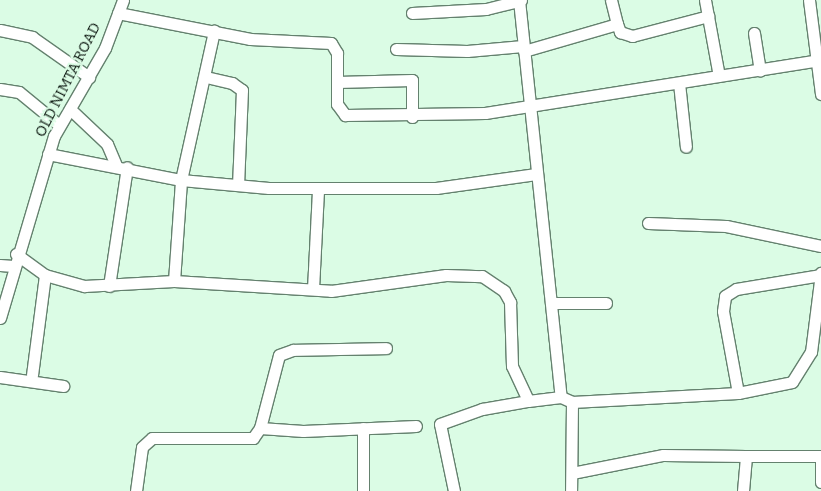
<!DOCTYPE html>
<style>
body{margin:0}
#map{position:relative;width:821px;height:491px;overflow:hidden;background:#dbfce5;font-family:Bitter,serif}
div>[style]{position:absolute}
.roads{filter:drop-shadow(1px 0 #64816e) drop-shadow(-1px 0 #64816e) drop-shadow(0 1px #64816e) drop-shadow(0 -1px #64816e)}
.minor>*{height:11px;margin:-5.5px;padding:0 5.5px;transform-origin:5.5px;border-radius:5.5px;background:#fff}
span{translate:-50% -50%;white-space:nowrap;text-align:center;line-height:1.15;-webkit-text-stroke:4px #dbfce5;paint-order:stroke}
.street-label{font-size:15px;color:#0f1a13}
</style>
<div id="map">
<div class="roads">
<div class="minor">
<i style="left:519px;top:0;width:399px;rotate:84deg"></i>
<i style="left:705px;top:0;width:77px;rotate:79.6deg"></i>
<i style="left:809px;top:0;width:95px;rotate:82.7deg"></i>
<i style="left:118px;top:13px;width:135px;rotate:11.1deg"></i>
<i style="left:250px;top:39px;width:81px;rotate:2.8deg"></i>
<i style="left:331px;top:43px;width:12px;rotate:59deg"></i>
<i style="left:337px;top:53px;width:51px;rotate:90deg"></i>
<i style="left:337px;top:104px;width:14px;rotate:54deg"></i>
<i style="left:345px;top:115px;width:140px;rotate:-0.8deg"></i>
<i style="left:485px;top:113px;width:334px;rotate:-9deg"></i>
<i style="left:412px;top:13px;width:74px;rotate:-3.1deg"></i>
<i style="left:486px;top:9px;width:36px;rotate:-14deg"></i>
<i style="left:617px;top:24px;width:9px;rotate:69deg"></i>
<i style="left:620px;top:32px;width:13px;rotate:18deg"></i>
<i style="left:632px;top:36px;width:79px;rotate:-14.7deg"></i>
<i style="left:0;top:30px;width:33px;rotate:12deg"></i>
<i style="left:32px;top:37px;width:70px;rotate:35.1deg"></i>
<i style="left:754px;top:33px;width:38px;rotate:81deg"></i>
<i style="left:396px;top:49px;width:71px;rotate:1.6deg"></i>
<i style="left:467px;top:51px;width:56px;rotate:-5.1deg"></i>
<i style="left:524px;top:51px;width:97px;rotate:-16.2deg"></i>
<i style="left:617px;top:24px;width:25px;rotate:-104deg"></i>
<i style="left:206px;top:77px;width:27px;rotate:13deg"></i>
<i style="left:232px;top:83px;width:12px;rotate:35deg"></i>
<i style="left:242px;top:90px;width:95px;rotate:92.4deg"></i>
<i style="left:337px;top:82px;width:75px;rotate:-1.5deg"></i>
<i style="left:412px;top:80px;width:37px;rotate:90deg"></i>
<i style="left:679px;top:83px;width:64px;rotate:83.8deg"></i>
<i style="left:0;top:89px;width:19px;rotate:9deg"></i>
<i style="left:19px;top:92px;width:52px;rotate:39.5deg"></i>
<i style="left:70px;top:109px;width:51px;rotate:43.4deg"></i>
<i style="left:107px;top:144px;width:23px;rotate:67deg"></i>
<i style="left:48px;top:154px;width:136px;rotate:11.1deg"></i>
<i style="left:181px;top:180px;width:88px;rotate:5.2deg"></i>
<i style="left:269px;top:188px;width:167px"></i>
<i style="left:436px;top:188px;width:101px;rotate:-8deg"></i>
<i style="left:648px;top:223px;width:78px;rotate:2.2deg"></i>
<i style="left:726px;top:226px;width:97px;rotate:11.9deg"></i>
<i style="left:16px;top:254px;width:36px;rotate:36deg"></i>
<i style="left:45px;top:275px;width:41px;rotate:15.8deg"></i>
<i style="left:84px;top:286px;width:90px;rotate:-3.2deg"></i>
<i style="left:174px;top:281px;width:157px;rotate:3.6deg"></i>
<i style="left:331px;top:291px;width:116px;rotate:-7.9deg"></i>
<i style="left:446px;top:275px;width:36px;rotate:2deg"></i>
<i style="left:482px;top:276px;width:27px;rotate:34deg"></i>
<i style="left:504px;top:291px;width:13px;rotate:61deg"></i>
<i style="left:510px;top:302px;width:64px;rotate:88.2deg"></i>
<i style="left:512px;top:366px;width:38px;rotate:65deg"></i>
<i style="left:528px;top:401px;width:33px;rotate:-7deg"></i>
<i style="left:561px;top:397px;width:12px;rotate:24deg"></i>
<i style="left:572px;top:402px;width:89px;rotate:90.6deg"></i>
<i style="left:0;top:265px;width:13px;rotate:4deg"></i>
<i style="left:174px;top:281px;width:101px;rotate:-86deg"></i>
<i style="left:181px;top:180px;width:153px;rotate:-77.5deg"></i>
<i style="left:109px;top:286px;width:120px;rotate:-81.4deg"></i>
<i style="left:313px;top:289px;width:100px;rotate:-87.1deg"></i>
<i style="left:552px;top:303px;width:54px"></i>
<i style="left:0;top:318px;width:190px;rotate:-73.5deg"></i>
<i style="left:54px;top:136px;width:102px;rotate:-59.9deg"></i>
<i style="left:105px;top:48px;width:51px;rotate:-69.4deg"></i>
<i style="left:32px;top:375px;width:101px;rotate:-82.6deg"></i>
<i style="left:0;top:377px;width:64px;rotate:8.1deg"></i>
<i style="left:738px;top:393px;width:83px;rotate:-100.4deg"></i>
<i style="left:723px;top:311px;width:15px;rotate:-82deg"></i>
<i style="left:725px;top:296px;width:13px;rotate:-32deg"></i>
<i style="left:736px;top:289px;width:86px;rotate:-9.4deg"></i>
<i style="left:572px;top:402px;width:166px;rotate:-3.1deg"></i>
<i style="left:738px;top:393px;width:55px;rotate:-11.5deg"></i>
<i style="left:792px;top:382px;width:36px;rotate:-58deg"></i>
<i style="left:811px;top:352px;width:80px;rotate:-82.8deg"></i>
<i style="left:260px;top:428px;width:43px;rotate:4deg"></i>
<i style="left:303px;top:431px;width:113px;rotate:-2.5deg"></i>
<i style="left:821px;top:456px;width:26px;rotate:90deg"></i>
<i style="left:572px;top:473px;width:93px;rotate:-11.2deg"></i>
<i style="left:663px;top:455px;width:83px;rotate:0.7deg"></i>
<i style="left:136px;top:491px;width:44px;rotate:-82.2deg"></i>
<i style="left:142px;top:447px;width:13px;rotate:-42deg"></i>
<i style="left:152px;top:438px;width:101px"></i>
<i style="left:253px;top:438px;width:12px;rotate:-55deg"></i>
<i style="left:260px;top:428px;width:75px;rotate:-75.4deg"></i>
<i style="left:279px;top:355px;width:15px;rotate:-20deg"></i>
<i style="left:293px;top:350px;width:93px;rotate:-1.2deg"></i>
<i style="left:363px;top:491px;width:63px;rotate:-90deg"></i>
<i style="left:454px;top:491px;width:68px;rotate:-101.8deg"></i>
<i style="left:440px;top:424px;width:45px;rotate:-19.7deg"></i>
<i style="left:482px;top:409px;width:47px;rotate:-9.9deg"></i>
<i style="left:743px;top:491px;width:35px;rotate:-85deg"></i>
<i style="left:746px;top:456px;width:74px"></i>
</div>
</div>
<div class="street-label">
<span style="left:68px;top:80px;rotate:-63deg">OLD NIMTA ROAD</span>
</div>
</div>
